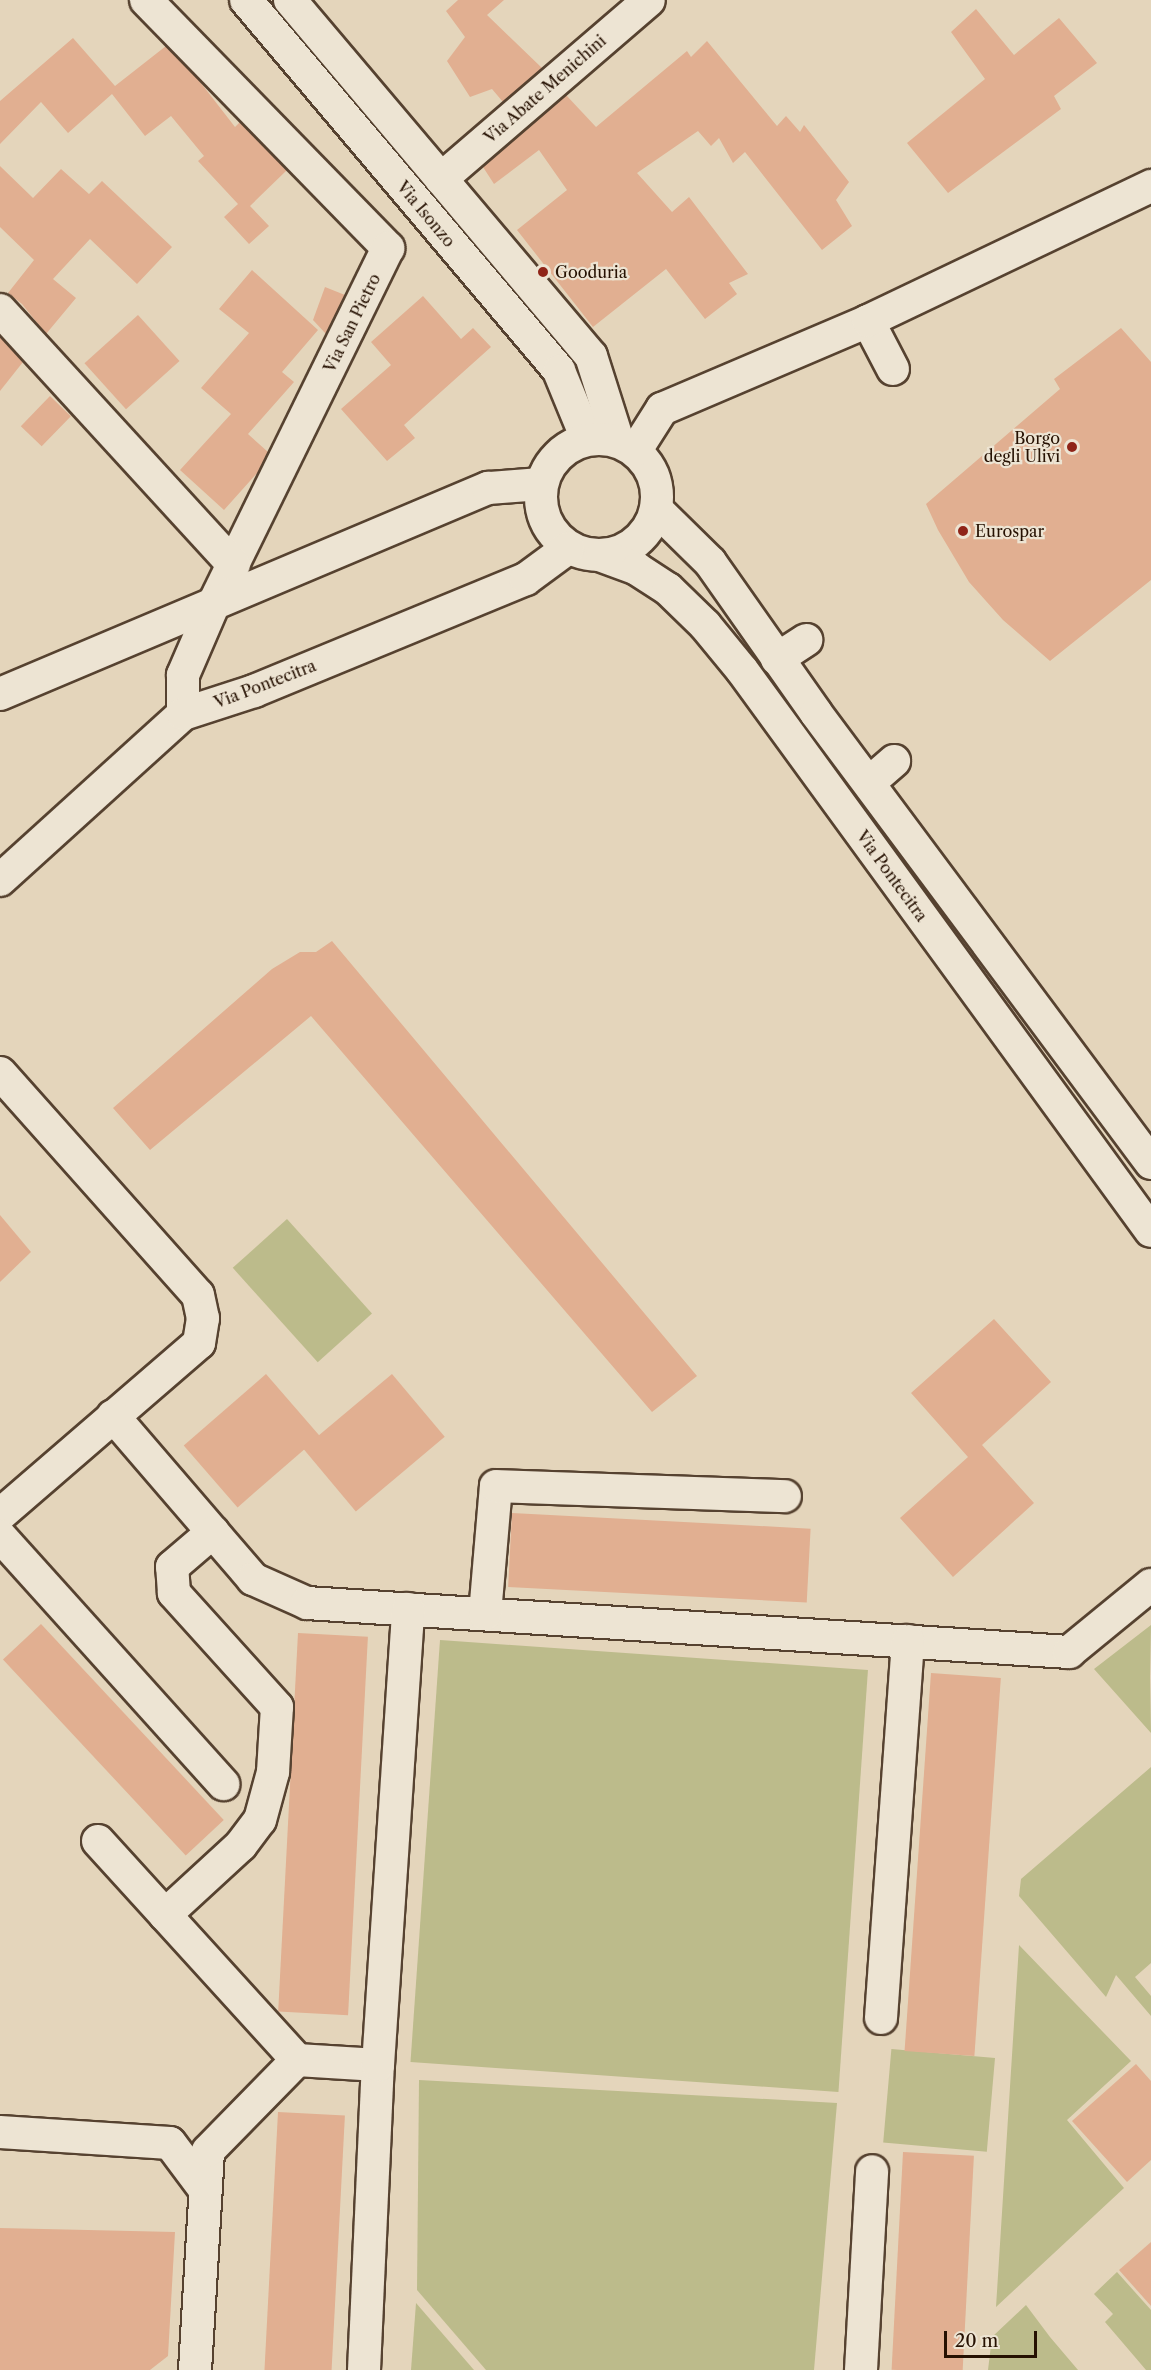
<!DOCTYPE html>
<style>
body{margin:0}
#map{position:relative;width:1151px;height:2370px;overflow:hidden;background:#e4d5bb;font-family:"Libre Caslon Text",serif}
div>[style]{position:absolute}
.green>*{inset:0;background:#bcbb8b;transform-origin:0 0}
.building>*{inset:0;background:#e1af91;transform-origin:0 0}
.roads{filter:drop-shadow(2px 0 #564230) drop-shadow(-2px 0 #564230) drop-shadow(0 2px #564230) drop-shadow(0 -2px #564230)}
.minor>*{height:32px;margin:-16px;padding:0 16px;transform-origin:16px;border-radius:16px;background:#ede4d3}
.minor>.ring{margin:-16px;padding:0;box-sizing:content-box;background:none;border:32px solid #ede4d3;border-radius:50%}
.dots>*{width:16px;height:16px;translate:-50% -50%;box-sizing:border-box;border:3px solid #ede4d3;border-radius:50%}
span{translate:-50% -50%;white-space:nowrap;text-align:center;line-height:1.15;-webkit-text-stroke:4.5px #ede4d3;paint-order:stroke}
.street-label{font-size:16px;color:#261102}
.poi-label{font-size:16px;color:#261102}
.left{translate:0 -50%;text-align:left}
.right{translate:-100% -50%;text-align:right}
.scale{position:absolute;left:944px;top:2331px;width:93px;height:27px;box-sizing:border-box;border:3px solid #261102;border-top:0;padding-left:8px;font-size:18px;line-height:21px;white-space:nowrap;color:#261102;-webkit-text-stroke:4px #ede4d3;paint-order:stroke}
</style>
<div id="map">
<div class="green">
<i style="left:287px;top:1219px;width:127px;height:73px;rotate:48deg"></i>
<i style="clip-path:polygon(1151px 1625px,1150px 1677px,1151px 1733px,1094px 1669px)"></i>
<i style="left:440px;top:1640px;width:429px;height:423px;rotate:4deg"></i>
<i style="clip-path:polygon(1151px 1767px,1151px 1963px,1135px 1977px,1151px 1996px,1151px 2016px,1116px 1975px,1106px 1997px,1019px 1896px,1021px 1879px)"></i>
<i style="clip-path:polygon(1019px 1945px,1131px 2061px,1067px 2120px,1124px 2188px,996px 2307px)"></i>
<i style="left:995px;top:2058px;width:94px;height:104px;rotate:95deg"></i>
<i style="clip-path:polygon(419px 2080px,837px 2103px,814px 2370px,486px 2370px,417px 2290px)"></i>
<i style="clip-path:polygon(1117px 2272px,1151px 2310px,1151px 2370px,1146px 2370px,1105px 2322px,1113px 2314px,1094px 2294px)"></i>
<i style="clip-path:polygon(416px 2303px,474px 2370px,411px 2370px)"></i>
<i style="clip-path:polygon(1026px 2305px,1050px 2337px,1078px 2370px,988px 2370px,992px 2337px)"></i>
</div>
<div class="building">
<i style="clip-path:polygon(458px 0,504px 0,487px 15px,542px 68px,503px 102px,492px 89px,470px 97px,447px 61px,465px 37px,446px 11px)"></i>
<i style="clip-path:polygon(976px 9px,1014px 55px,1059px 18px,1097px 63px,1054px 96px,1061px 109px,948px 193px,907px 143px,985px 79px,951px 32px)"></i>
<i style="clip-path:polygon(73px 38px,115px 86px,166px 46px,197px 78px,235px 127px,240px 122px,287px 170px,250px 206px,269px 226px,249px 244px,224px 217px,238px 204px,198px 161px,204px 156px,171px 116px,145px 136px,112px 94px,68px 133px,41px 102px,0 144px,0 101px)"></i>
<i style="clip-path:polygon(707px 41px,777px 126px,786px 116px,800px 132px,804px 125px,849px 182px,836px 200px,852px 226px,822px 250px,745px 152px,733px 163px,719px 138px,711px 146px,698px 131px,637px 173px,672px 212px,689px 197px,748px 274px,729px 283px,737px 294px,705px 319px,666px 269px,593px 327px,517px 230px,567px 190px,539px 150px,494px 184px,483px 167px,566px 95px,596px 127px,687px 51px,691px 57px)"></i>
<i style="clip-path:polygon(0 166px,33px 198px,61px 169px,89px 194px,102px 181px,172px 247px,137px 284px,90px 239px,53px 279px,76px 298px,46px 334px,22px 304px,8px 293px,34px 260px,0 227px)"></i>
<i style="clip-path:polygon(252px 270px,318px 330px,282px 372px,294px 382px,248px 434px,268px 452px,259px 471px,224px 510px,180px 470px,231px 414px,201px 388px,249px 333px,219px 309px)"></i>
<i style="clip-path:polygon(325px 287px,345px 295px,326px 334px,313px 320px)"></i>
<i style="clip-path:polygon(423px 296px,461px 339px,473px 328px,491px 347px,404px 425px,415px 438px,387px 461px,341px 409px,391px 365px,371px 342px)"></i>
<i style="left:138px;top:315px;width:62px;height:72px;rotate:48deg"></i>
<i style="clip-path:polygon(1121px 328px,1151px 362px,1151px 580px,1050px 661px,1003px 620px,969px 582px,938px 530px,926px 504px,1060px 389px,1054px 379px)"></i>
<i style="clip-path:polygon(0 337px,23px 362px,0 391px)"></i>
<i style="left:50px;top:396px;width:29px;height:42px;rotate:44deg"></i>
<i style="clip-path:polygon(332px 941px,697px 1376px,652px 1412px,311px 1016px,150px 1150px,113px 1108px,272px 969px,300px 952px,316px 952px)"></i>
<i style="clip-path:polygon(0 1215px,31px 1252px,0 1282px)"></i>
<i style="clip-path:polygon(994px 1319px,1051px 1382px,982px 1445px,1034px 1503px,953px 1577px,900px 1518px,968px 1457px,911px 1393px)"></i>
<i style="left:266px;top:1374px;width:82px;height:109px;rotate:49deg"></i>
<i style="left:392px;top:1374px;width:82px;height:116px;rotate:50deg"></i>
<i style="left:512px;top:1513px;width:299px;height:74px;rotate:3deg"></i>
<i style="left:41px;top:1624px;width:268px;height:52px;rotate:47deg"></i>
<i style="left:298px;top:1633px;width:70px;height:379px;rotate:3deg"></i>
<i style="left:931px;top:1673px;width:70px;height:379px;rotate:4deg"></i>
<i style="clip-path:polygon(1136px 2064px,1151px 2081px,1151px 2160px,1127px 2182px,1072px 2121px)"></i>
<i style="left:278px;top:2112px;width:67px;height:259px;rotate:3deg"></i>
<i style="left:903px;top:2152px;width:71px;height:218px;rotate:3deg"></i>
<i style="clip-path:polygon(0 2228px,175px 2232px,168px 2356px,150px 2370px,0 2370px)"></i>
<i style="clip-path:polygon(1151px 2242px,1151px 2306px,1119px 2270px)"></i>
</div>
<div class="roads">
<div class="minor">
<i style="left:146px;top:0;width:347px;rotate:45.7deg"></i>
<i style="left:388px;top:248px;width:393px;rotate:116.1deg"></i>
<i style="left:215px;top:601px;width:81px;rotate:113.4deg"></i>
<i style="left:183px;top:675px;width:39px;rotate:90deg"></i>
<i style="left:246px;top:0;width:485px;rotate:49.8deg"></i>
<i style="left:559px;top:371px;width:74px;rotate:67.6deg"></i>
<i style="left:290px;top:0;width:466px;rotate:49.8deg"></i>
<i style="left:591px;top:356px;width:89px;rotate:72.4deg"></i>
<i style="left:441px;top:179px;width:274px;rotate:-40.7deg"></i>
<i style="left:0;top:310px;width:346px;rotate:47.5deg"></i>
<i style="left:868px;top:321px;width:54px;rotate:62.5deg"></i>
<i class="ring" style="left:541px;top:439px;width:84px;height:84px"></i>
<i style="left:636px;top:450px;width:49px;rotate:-57.6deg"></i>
<i style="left:662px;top:409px;width:224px;rotate:-23.1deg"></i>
<i style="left:868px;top:321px;width:314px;rotate:-25.5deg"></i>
<i style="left:656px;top:509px;width:76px;rotate:44.5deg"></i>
<i style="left:710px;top:562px;width:184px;rotate:54.9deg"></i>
<i style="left:816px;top:713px;width:561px;rotate:53.33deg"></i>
<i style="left:602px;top:556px;width:37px;rotate:20deg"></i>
<i style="left:637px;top:569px;width:37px;rotate:33deg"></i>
<i style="left:668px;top:589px;width:52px;rotate:44.2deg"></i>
<i style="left:705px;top:625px;width:58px;rotate:50.6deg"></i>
<i style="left:742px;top:670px;width:694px;rotate:53.91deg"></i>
<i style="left:777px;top:659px;width:35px;rotate:-33deg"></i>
<i style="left:0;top:694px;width:530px;rotate:-22.89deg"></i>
<i style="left:488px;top:488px;width:53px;rotate:-4.3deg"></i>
<i style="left:870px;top:782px;width:32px;rotate:-41deg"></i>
<i style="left:0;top:880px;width:247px;rotate:-42.2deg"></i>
<i style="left:183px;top:714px;width:75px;rotate:-17.9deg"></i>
<i style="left:254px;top:691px;width:294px;rotate:-22.4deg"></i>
<i style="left:526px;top:579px;width:52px;rotate:-36.4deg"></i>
<i style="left:0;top:1073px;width:297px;rotate:48.3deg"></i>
<i style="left:198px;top:1295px;width:24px;rotate:78deg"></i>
<i style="left:203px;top:1318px;width:25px;rotate:99deg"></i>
<i style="left:199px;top:1343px;width:263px;rotate:139.2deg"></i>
<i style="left:113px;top:1416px;width:215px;rotate:49.3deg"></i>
<i style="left:253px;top:1579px;width:59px;rotate:24deg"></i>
<i style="left:307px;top:1603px;width:764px;rotate:3.68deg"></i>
<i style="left:1069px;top:1652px;width:106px;rotate:-39.3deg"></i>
<i style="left:0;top:1536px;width:334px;rotate:48deg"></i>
<i style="left:485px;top:1614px;width:128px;rotate:-85.1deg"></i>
<i style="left:496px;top:1486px;width:289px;rotate:2deg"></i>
<i style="left:98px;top:1841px;width:296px;rotate:47.7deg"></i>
<i style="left:165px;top:1915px;width:103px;rotate:-42.6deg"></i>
<i style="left:241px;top:1845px;width:31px;rotate:-53deg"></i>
<i style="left:260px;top:1820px;width:50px;rotate:-74.8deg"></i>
<i style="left:273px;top:1772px;width:65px;rotate:-86.5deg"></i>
<i style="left:277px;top:1707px;width:154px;rotate:-132.1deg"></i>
<i style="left:174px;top:1593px;width:26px;rotate:-94deg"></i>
<i style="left:172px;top:1567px;width:54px;rotate:-40.5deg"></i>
<i style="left:881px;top:2018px;width:378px;rotate:-85.9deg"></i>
<i style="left:0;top:2132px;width:170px;rotate:3.7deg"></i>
<i style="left:170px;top:2143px;width:59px;rotate:53.3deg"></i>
<i style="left:195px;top:2370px;width:219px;rotate:-86.6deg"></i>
<i style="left:208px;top:2151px;width:127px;rotate:-45.6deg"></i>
<i style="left:297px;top:2060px;width:81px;rotate:3.5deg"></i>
<i style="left:364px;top:2370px;width:305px;rotate:-87.4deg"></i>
<i style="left:378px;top:2065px;width:457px;rotate:-86.2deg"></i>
<i style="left:861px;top:2370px;width:199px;rotate:-86.8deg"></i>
</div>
</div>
<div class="dots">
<i style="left:543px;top:272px;background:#8f2418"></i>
<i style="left:1072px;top:447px;background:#8f2418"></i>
<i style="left:963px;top:531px;background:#8f2418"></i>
</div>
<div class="street-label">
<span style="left:545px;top:89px;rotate:-41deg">Via Abate Menichini</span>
<span style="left:426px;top:214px;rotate:50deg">Via Isonzo</span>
<span style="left:352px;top:323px;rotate:-64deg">Via San Pietro</span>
<span style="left:265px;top:684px;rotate:-21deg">Via Pontecitra</span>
<span style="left:892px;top:876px;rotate:54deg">Via Pontecitra</span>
</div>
<div class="poi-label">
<span class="left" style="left:555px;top:272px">Gooduria</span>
<span class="right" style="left:1060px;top:447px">Borgo<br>degli Ulivi</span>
<span class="left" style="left:975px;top:531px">Eurospar</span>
</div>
<div class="scale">20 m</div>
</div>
